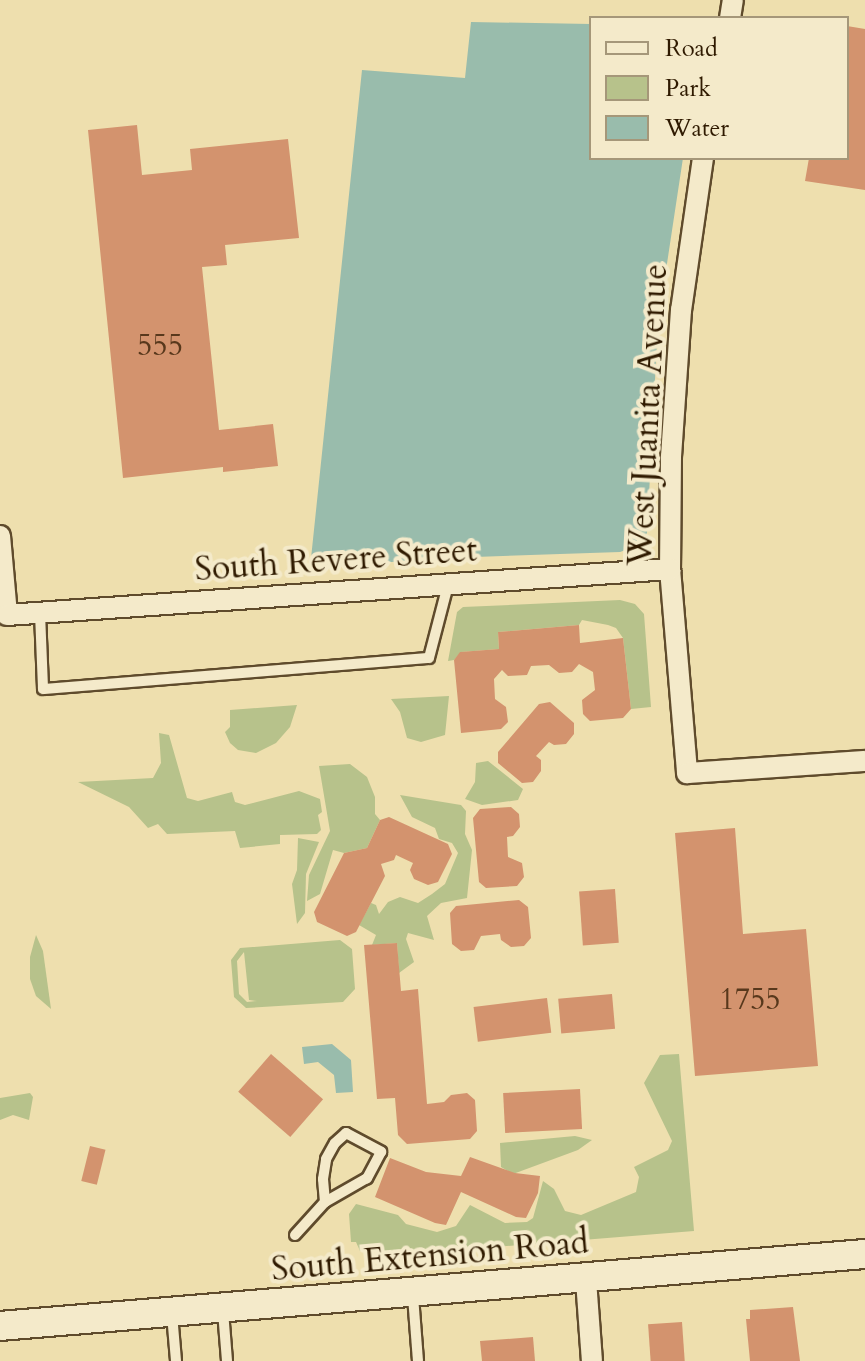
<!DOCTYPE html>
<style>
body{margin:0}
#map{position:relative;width:865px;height:1361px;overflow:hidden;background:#eedfae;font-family:Cardo,serif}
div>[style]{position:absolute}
.green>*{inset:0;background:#b7c28b}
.water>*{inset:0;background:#99bcac}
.building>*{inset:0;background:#d3936e;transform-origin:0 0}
.roads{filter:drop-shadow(2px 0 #5f4b2c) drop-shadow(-2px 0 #5f4b2c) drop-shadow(0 2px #5f4b2c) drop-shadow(0 -2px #5f4b2c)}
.lane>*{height:10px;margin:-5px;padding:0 5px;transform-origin:5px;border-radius:5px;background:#f4eaca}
.street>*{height:20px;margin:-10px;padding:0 10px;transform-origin:10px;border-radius:10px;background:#f4eaca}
.secondary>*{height:28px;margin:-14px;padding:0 14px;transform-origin:14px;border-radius:14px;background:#f4eaca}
span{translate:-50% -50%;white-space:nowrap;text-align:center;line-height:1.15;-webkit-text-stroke:8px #f4eaca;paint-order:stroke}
.number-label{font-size:30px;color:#58381c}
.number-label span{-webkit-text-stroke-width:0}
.street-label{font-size:34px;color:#2f1a00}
.legend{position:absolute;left:589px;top:16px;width:260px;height:144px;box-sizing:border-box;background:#f4eaca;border:2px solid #a59779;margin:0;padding:10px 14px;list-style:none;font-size:24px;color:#2f1a00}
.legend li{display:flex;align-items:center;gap:16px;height:40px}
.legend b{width:40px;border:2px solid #a59779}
</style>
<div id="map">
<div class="green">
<i style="clip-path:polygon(620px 600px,635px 604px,644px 614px,651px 707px,631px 709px,623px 638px,616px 628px,608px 625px,582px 620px,579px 625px,498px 632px,499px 649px,461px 652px,454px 660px,448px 661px,457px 612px,463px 607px)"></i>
<i style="clip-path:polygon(449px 696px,445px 735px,421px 742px,407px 738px,400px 712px,391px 699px)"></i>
<i style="clip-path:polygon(297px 705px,290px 727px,276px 743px,256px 753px,238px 750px,230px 743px,225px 732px,230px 727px,230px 710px)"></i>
<i style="clip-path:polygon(159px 733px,169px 735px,187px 798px,198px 801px,232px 792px,235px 802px,245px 805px,299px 791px,320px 799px,322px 812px,318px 815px,321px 830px,317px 834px,280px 835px,280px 844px,240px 848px,235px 831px,167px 834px,158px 824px,148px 828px,129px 807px,78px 782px,153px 778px,161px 763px)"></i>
<i style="clip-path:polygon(488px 761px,523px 789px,518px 800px,482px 805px,465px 799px,475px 782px,476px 763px)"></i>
<i style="clip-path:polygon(350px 764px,367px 777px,375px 797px,375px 814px,380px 820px,367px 848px,344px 853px,333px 850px,320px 894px,307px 901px,309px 875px,330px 831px,319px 766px)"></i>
<i style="clip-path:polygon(400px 795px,461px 805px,466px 811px,465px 834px,472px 850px,467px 898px,441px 903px,427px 916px,434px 940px,408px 933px,406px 939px,414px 962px,399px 973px,397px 943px,372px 945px,376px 935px,359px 925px,371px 903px,376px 905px,379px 914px,388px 902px,400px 897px,418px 903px,432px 894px,445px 884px,458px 853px,452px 843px,439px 839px,435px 828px,412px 817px)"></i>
<i style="clip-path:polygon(298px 838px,319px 842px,306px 874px,305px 913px,297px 924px,292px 884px,297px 870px)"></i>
<i style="clip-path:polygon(36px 935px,43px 951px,51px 1009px,36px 996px,30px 979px,30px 957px)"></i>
<i style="clip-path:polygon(evenodd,340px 940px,352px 949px,355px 989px,343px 1002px,246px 1008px,234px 997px,231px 960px,240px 948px,340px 940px,244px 952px,249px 1000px,257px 1001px,247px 1002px,239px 994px,237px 961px,244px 952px)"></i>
<i style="clip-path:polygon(679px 1054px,694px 1231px,382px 1256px,373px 1250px,360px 1251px,356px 1242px,351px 1242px,349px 1214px,356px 1204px,398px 1215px,406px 1224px,437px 1232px,456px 1226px,470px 1205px,505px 1223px,527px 1222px,533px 1218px,543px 1181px,554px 1189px,565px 1211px,581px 1215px,636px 1192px,639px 1177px,634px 1167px,668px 1150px,672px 1141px,644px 1083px,660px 1055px)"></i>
<i style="clip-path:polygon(30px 1093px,33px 1097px,29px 1120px,13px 1115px,0 1120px,0 1098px)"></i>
<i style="clip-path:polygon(575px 1136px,592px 1140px,578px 1150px,513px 1174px,501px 1167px,500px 1143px)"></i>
</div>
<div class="water">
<i style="clip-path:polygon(471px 22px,591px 24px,591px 158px,683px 158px,658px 323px,647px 533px,640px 545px,620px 552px,446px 558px,310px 568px,362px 70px,465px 78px)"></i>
<i style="clip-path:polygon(332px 1044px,351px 1060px,353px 1092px,336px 1093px,334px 1075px,318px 1062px,304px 1064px,302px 1047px)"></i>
</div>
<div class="building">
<i style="clip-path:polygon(847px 26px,865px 29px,865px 190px,805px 181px,809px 158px,847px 158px)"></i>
<i style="clip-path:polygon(137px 125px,142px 175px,192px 170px,190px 149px,288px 139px,299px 238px,225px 245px,227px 265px,202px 267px,219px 430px,273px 424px,278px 466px,223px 472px,223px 467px,123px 478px,88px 130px)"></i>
<i style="clip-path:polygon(579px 625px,580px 643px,623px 638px,631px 709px,623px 718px,590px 721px,583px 714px,582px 700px,595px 690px,593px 672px,579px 664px,572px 672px,559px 673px,549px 665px,531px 666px,527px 675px,508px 676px,502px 670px,494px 679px,495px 699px,506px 707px,508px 722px,501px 729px,461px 733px,454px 660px,460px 652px,499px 649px,498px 632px)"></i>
<i style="clip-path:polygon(550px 702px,574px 723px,574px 734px,566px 744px,554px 745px,549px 742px,536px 756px,541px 760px,541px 771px,533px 782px,522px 783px,498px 763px,498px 752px,539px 704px)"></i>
<i style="clip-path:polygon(511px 807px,519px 814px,520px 827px,513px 836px,507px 837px,508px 857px,522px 863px,524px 877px,517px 886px,486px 888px,479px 882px,473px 818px,480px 809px)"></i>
<i style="clip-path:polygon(389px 817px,448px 844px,452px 854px,438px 882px,428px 885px,414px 879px,410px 870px,413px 863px,396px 855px,394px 860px,381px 864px,385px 876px,356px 932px,347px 936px,317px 922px,314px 912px,344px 853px,367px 848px,380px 820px)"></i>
<i style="clip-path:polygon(735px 828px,743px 934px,806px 929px,818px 1066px,695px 1076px,675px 833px)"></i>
<i style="left:615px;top:889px;width:54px;height:36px;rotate:86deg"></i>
<i style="clip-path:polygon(519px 900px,528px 907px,531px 938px,524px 946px,511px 947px,501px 940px,500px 934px,481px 936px,474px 950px,461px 951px,452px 944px,450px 913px,456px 906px)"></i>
<i style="clip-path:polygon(397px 943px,401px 991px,418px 989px,427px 1104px,444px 1102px,451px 1095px,467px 1093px,475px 1100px,477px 1131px,470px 1139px,407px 1144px,398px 1135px,395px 1098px,377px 1099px,364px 945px)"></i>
<i style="left:612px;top:994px;width:35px;height:54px;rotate:85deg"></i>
<i style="left:547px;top:998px;width:35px;height:74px;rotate:83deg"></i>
<i style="left:271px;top:1054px;width:69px;height:50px;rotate:41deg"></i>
<i style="left:580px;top:1089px;width:40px;height:77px;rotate:87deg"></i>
<i style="left:90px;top:1146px;width:16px;height:36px;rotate:14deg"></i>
<i style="clip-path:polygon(470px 1157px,515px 1173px,540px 1176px,538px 1193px,526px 1218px,516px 1217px,461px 1192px,446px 1225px,435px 1223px,375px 1197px,390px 1158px,426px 1172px,461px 1176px)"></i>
<i style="clip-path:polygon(793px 1307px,800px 1361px,750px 1361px,746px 1319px,750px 1319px,750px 1310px)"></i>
<i style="left:682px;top:1322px;width:39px;height:34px;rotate:86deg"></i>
<i style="clip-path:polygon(533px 1337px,535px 1361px,482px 1361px,480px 1341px)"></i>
</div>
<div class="roads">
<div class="lane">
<i style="left:40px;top:613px;width:76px;rotate:87.7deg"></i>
<i style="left:43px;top:689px;width:387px;rotate:-4.6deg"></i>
<i style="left:429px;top:658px;width:75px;rotate:-75.4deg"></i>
<i style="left:295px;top:1235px;width:45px;rotate:-47.7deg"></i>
<i style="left:325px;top:1202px;width:23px;rotate:-95deg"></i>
<i style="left:323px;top:1179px;width:20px;rotate:-81deg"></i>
<i style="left:326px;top:1159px;width:18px;rotate:-61deg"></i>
<i style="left:335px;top:1143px;width:15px;rotate:-42deg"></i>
<i style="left:346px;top:1133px;width:40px;rotate:28deg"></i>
<i style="left:381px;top:1152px;width:30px;rotate:118deg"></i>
<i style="left:367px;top:1178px;width:48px;rotate:150.3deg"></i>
<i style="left:413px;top:1296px;width:65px;rotate:85.6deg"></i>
<i style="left:223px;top:1311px;width:50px;rotate:85.4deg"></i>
<i style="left:172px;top:1314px;width:47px;rotate:85.1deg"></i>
</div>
<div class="street">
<i style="left:730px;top:18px;width:18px;rotate:-81deg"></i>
<i style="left:703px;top:158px;width:154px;rotate:98.2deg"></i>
<i style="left:681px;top:310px;width:147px;rotate:93.9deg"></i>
<i style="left:671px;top:457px;width:112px;rotate:90.5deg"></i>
<i style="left:670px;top:569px;width:205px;rotate:85.2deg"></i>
<i style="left:687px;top:773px;width:178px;rotate:-3.9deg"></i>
<i style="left:0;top:536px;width:79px;rotate:84.9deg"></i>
<i style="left:7px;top:615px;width:665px;rotate:-3.97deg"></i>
<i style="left:586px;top:1280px;width:81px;rotate:85.8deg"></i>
</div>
<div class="secondary">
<i style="left:0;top:1326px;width:868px;rotate:-4.76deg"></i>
</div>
</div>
<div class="number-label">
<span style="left:160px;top:346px">555</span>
<span style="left:750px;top:1000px">1755</span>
</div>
<div class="street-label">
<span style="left:648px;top:415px;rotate:-87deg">West Juanita Avenue</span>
<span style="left:336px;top:560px;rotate:-4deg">South Revere Street</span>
<span style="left:430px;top:1256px;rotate:-5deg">South Extension Road</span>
</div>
<ul class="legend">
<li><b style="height:10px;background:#f4eaca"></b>Road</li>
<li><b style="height:22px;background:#b7c28b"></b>Park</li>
<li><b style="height:22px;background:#99bcac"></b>Water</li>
</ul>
</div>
